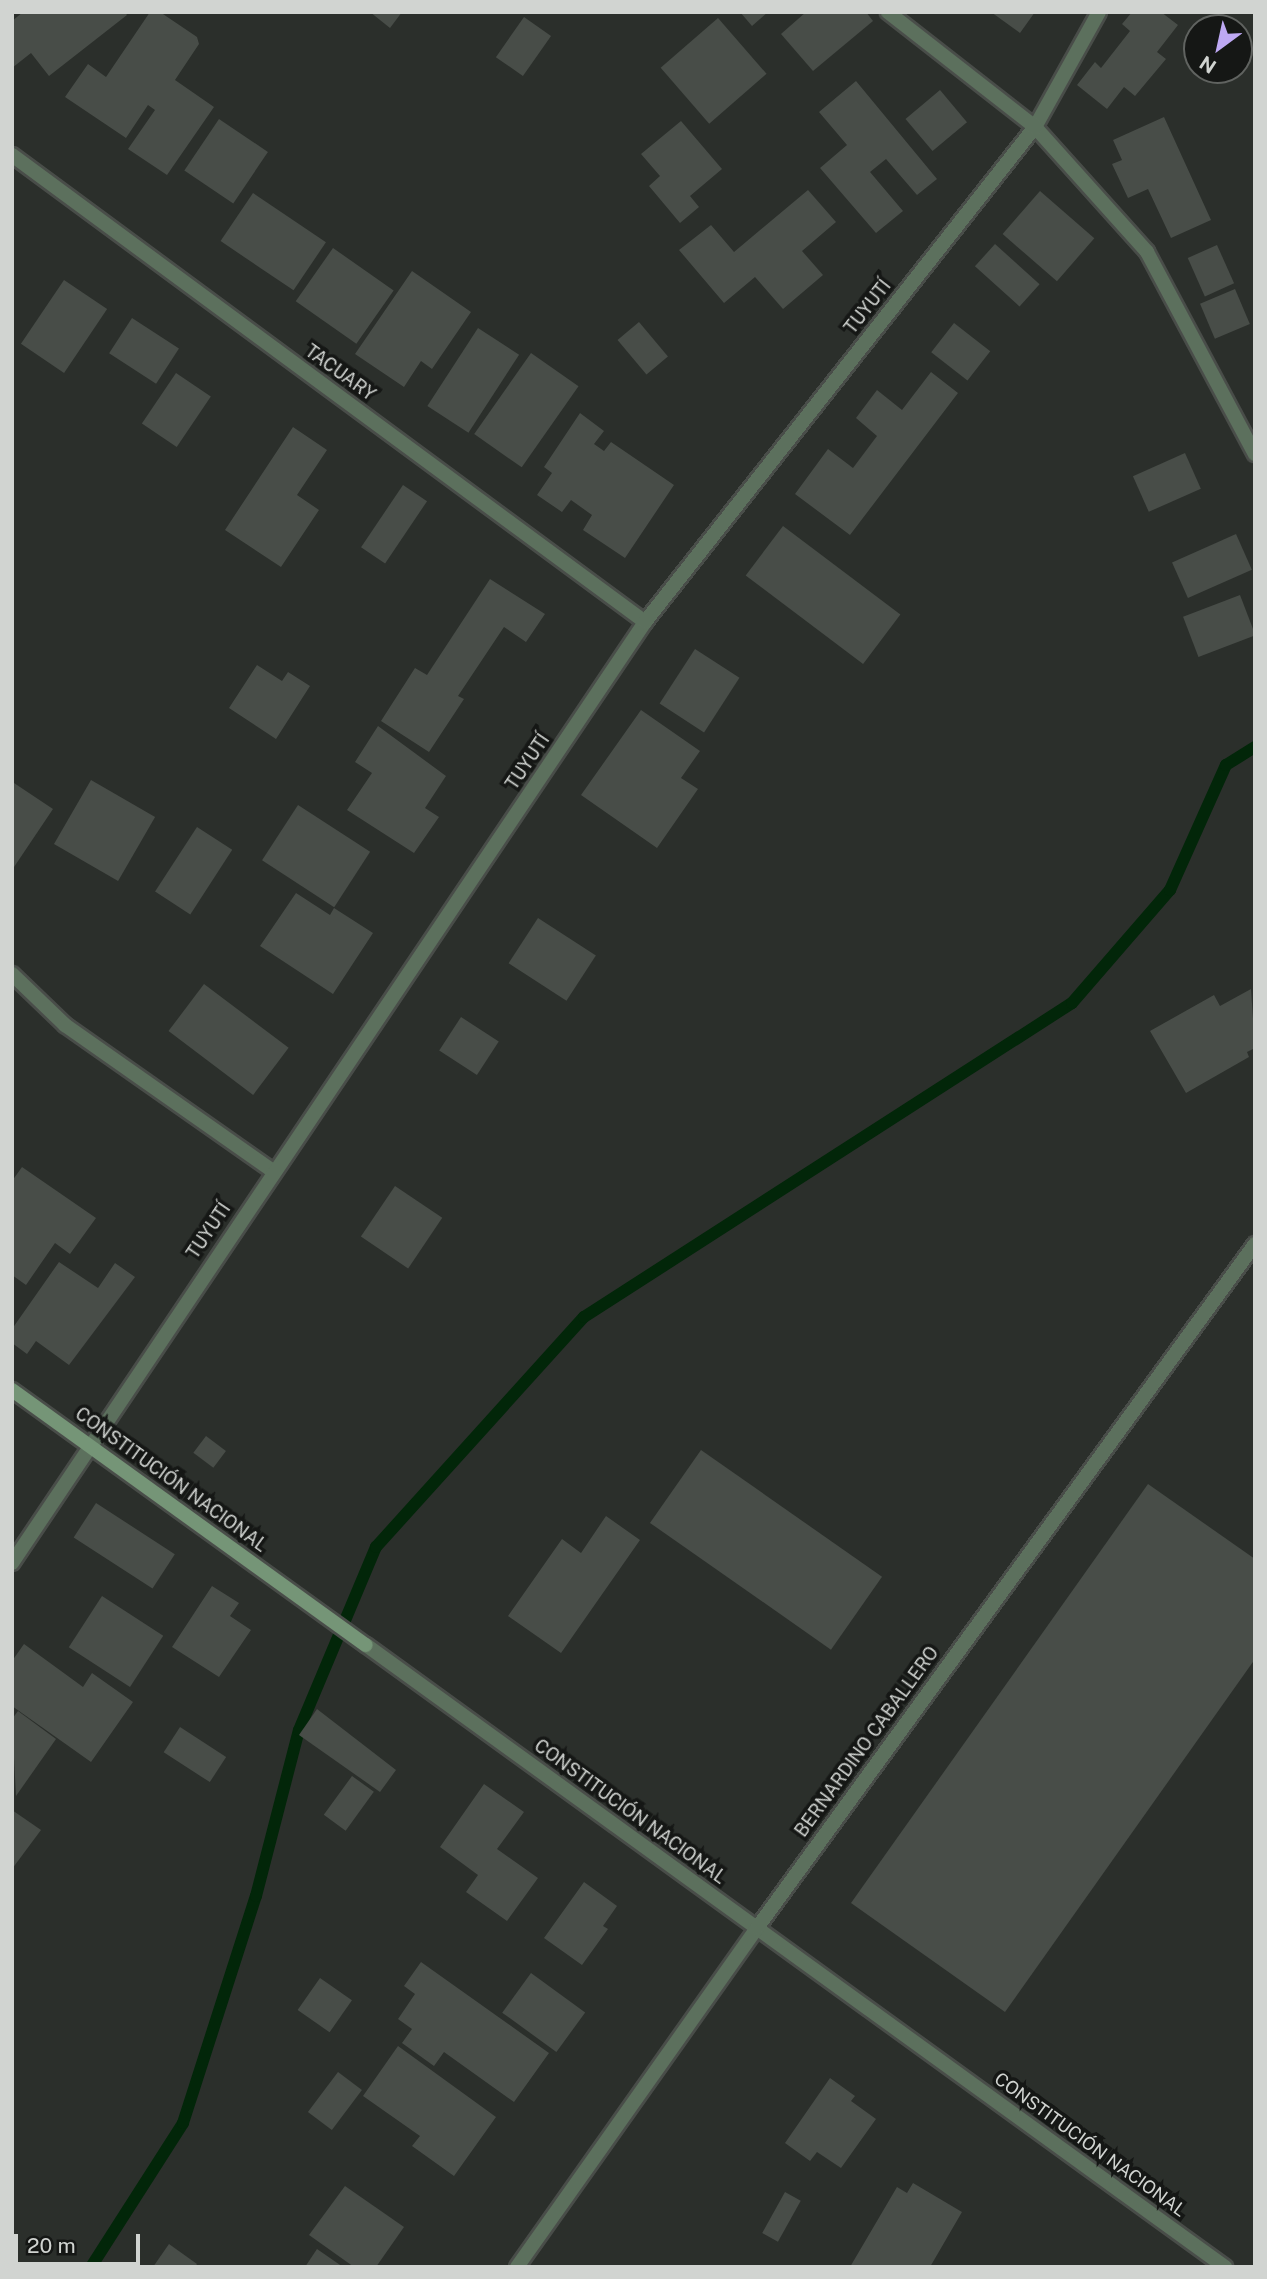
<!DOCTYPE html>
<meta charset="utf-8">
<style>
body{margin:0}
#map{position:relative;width:1267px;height:2279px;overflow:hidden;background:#2b2f2b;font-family:"Public Sans",sans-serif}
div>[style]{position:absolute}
.stream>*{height:12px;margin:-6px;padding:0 6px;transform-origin:6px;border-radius:6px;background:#022609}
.building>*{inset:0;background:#484d48;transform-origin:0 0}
.roads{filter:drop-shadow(2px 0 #494d49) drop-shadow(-2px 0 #494d49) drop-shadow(0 2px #494d49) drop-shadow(0 -2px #494d49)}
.lane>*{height:14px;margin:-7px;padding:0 7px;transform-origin:7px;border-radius:7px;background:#5c705d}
.street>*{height:14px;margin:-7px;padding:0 7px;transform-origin:7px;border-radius:7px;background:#5c705d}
.secondary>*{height:14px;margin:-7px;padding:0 7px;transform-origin:7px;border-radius:7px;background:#759577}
span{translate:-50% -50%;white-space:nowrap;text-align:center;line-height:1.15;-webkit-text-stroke:7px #151715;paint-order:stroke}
.street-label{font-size:18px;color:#d1d4d1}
.frame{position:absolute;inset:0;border:14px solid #d1d4d1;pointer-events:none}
.north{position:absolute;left:1183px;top:14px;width:70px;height:70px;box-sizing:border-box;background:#151715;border:2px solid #606360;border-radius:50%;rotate:213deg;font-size:19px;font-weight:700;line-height:28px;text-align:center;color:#d1d4d1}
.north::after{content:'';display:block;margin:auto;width:24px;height:32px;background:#bea9f4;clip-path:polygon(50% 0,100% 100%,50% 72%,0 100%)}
.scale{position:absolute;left:14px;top:2234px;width:126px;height:32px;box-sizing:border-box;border:4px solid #d1d4d1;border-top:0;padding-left:9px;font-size:21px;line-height:24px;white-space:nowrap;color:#d1d4d1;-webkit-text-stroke:5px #151715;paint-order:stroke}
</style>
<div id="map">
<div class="stream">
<i style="left:91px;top:2267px;width:171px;rotate:-57.4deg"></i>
<i style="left:183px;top:2123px;width:238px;rotate:-72.2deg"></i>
<i style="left:256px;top:1896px;width:171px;rotate:-75.5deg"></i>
<i style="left:299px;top:1730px;width:199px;rotate:-67.2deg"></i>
<i style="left:376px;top:1547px;width:310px;rotate:-47.9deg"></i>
<i style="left:584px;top:1317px;width:580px;rotate:-32.76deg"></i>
<i style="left:1072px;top:1003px;width:150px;rotate:-49.1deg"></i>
<i style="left:1170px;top:890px;width:137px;rotate:-65.9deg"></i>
<i style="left:1226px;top:765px;width:34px;rotate:-32deg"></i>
</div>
<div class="building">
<i style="clip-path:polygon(23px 12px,125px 12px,127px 15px,49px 76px,31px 53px,12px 68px,12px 21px)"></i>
<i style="clip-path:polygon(150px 12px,160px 12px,197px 37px,199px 44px,175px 80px,214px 107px,167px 175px,128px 149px,155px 110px,148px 105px,126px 138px,65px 97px,88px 64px,106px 77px)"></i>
<i style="clip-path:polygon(370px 12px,402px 12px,390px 28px)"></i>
<i style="clip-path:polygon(740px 12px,768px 12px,752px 26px)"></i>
<i style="clip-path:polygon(806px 12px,866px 12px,873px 21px,813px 71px,781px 34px)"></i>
<i style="clip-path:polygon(991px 12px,1035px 12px,1020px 33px)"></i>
<i style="clip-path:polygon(1132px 12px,1161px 12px,1178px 25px,1157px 52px,1166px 59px,1135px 96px,1124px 87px,1107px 109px,1077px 85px,1095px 62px,1101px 68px,1130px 31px,1122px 24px)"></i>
<i style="left:524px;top:17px;width:33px;height:49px;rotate:35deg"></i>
<i style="left:718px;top:18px;width:74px;height:76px;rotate:49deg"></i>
<i style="clip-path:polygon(856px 81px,937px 179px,917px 195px,886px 159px,870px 172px,903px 211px,876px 233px,820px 168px,847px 145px,819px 112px)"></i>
<i style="left:940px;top:90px;width:42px;height:45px;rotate:50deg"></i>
<i style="clip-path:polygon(1164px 117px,1211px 220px,1171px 238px,1148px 189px,1128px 198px,1112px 164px,1122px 160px,1113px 140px)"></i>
<i style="left:219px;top:119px;width:59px;height:62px;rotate:34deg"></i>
<i style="clip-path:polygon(681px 121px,722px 169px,690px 196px,699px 207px,680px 223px,649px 186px,660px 176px,641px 154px)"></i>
<i style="clip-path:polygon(808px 190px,836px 222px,802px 251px,823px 275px,783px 309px,755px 277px,724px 303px,679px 250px,711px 225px,734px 252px)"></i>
<i style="left:1040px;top:191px;width:72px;height:57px;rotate:41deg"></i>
<i style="left:253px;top:193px;width:88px;height:58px;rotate:34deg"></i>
<i style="left:995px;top:244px;width:60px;height:30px;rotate:42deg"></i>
<i style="left:1217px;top:245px;width:42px;height:32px;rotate:66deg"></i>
<i style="left:333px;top:248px;width:74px;height:65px;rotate:35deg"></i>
<i style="clip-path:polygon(412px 271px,471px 312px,432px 369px,421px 361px,404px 387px,355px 354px)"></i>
<i style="left:64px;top:280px;width:52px;height:77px;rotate:34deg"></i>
<i style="left:1235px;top:289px;width:38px;height:38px;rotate:67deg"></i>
<i style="left:132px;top:318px;width:56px;height:42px;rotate:33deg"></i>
<i style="left:639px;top:322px;width:45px;height:28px;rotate:50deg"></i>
<i style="left:954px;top:323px;width:46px;height:37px;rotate:38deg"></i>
<i style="left:478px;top:328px;width:49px;height:93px;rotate:33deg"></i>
<i style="left:531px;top:353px;width:58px;height:99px;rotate:35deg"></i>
<i style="clip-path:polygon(931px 372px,958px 393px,850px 535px,795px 494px,828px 449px,853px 468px,877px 436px,884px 442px,856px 418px,877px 390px,902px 410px)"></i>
<i style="left:176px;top:373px;width:42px;height:61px;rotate:34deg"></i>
<i style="clip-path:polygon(580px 413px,604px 431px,594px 444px,604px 451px,611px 442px,674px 485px,625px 558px,583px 530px,592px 515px,571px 500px,562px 512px,537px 495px,552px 473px,544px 467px)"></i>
<i style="clip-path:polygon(293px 427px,327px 450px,297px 495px,319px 510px,281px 567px,225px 530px)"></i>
<i style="left:1185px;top:453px;width:39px;height:57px;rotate:66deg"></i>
<i style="left:403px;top:485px;width:29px;height:75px;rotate:34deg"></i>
<i style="left:783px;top:526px;width:147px;height:62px;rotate:37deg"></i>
<i style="left:1236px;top:534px;width:39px;height:70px;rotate:66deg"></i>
<i style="clip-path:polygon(490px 579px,545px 614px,526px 642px,504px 627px,458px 696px,464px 699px,429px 752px,381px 721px,415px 668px,427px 675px)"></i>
<i style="left:1240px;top:595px;width:43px;height:61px;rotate:69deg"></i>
<i style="left:695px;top:649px;width:53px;height:65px;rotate:33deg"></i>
<i style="clip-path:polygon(257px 665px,282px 681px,288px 672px,310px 686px,276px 739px,229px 708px)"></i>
<i style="clip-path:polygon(641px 710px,700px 751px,681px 778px,698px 789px,657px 848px,581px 795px)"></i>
<i style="clip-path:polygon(378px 726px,446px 776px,425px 808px,439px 817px,414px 853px,347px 810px,372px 773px,355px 762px)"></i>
<i style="left:91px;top:780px;width:74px;height:74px;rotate:30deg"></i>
<i style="clip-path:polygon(14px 783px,53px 809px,12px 870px,12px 786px)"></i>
<i style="left:298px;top:805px;width:86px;height:66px;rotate:33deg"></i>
<i style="left:197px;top:827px;width:42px;height:77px;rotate:33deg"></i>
<i style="clip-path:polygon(296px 893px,330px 915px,334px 908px,373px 933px,333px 994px,260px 946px)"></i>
<i style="left:538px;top:918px;width:69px;height:54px;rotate:33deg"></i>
<i style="left:204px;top:984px;width:106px;height:59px;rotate:37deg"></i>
<i style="clip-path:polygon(1251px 989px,1255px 1048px,1247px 1052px,1249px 1057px,1186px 1093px,1150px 1031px,1214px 995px,1220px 1006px)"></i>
<i style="left:461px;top:1017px;width:45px;height:40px;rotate:33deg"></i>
<i style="clip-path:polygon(22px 1167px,96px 1218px,70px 1254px,55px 1243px,26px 1285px,12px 1275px,12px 1181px)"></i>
<i style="left:395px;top:1186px;width:57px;height:61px;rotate:34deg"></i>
<i style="clip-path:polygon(59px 1262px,98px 1288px,115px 1263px,135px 1277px,69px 1365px,36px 1341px,27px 1354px,12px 1343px,12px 1329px)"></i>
<i style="left:206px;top:1436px;width:25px;height:21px;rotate:37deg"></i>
<i style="left:701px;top:1450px;width:221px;height:89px;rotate:35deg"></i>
<i style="clip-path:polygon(1148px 1484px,1255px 1559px,1255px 1659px,1005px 2012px,851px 1903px)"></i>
<i style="left:96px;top:1503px;width:94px;height:41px;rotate:33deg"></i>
<i style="clip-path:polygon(606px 1516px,640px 1540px,561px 1653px,508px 1616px,562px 1539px,581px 1553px)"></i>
<i style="clip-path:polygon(212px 1586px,239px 1603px,230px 1616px,251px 1630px,219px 1677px,172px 1647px)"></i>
<i style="left:102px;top:1596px;width:73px;height:61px;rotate:33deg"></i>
<i style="clip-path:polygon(24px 1644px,83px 1687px,92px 1673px,133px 1702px,91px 1762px,12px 1706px,12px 1661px)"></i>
<i style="clip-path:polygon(317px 1709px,396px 1770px,380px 1792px,299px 1735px)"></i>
<i style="clip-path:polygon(18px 1711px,56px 1739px,16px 1796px,12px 1719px)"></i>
<i style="left:180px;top:1727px;width:55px;height:30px;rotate:33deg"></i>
<i style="left:352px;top:1776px;width:27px;height:48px;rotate:36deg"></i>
<i style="clip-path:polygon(484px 1784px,524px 1812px,497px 1849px,538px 1878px,507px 1921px,466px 1892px,478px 1875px,440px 1847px)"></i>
<i style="clip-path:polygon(12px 1810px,41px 1830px,12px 1869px)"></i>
<i style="clip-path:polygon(584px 1882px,617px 1906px,603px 1926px,608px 1929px,582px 1965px,544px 1938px)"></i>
<i style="clip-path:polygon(421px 1962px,549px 2053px,514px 2102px,444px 2052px,434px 2066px,402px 2043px,412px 2029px,398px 2019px,415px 1994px,404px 1986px)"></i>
<i style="left:531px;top:1973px;width:67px;height:49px;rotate:36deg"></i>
<i style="left:320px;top:1978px;width:39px;height:39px;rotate:35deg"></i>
<i style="clip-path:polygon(398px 2046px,496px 2117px,454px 2176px,412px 2146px,420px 2136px,363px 2096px)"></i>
<i style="left:338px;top:2072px;width:30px;height:50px;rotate:37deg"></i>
<i style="clip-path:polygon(830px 2078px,855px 2096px,851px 2101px,876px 2119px,841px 2168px,817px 2152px,810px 2161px,785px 2143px)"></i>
<i style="clip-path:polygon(913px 2183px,962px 2212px,930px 2267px,850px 2267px,897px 2187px,907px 2193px)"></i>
<i style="clip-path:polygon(345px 2186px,404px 2227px,376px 2267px,354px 2267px,309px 2235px)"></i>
<i style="left:785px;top:2192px;width:18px;height:47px;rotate:29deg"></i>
<i style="clip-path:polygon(169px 2244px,197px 2264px,195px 2267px,153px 2267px)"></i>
<i style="clip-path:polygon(317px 2249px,343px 2267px,305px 2267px)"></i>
</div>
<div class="roads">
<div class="lane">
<i style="left:1099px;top:12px;width:132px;rotate:119.1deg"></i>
<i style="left:1035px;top:127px;width:168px;rotate:48.1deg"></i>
<i style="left:1147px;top:252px;width:229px;rotate:61.9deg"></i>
<i style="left:12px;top:974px;width:74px;rotate:43.9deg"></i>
<i style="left:65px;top:1025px;width:254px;rotate:35.1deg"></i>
</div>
<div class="street">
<i style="left:12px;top:155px;width:787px;rotate:36.42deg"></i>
<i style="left:12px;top:1563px;width:1134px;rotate:-56.07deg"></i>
<i style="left:645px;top:622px;width:630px;rotate:-51.77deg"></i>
<i style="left:1035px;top:127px;width:187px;rotate:-142deg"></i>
<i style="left:366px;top:1645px;width:1061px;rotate:35.91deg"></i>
<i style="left:517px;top:2267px;width:415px;rotate:-54.7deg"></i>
<i style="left:757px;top:1928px;width:846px;rotate:-53.94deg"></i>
</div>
<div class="secondary">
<i style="left:12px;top:1390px;width:436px;rotate:35.8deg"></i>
</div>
</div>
<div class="street-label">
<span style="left:868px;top:307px;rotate:-52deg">TUYUTÍ</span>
<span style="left:340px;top:373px;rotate:36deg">TACUARY</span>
<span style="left:528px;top:762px;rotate:-56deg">TUYUTÍ</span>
<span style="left:209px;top:1231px;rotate:-56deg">TUYUTÍ</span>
<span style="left:171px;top:1480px;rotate:36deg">CONSTITUCIÓN NACIONAL</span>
<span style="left:867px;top:1742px;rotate:-54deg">BERNARDINO CABALLERO</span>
<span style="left:630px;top:1812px;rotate:36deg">CONSTITUCIÓN NACIONAL</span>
<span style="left:1090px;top:2145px;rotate:36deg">CONSTITUCIÓN NACIONAL</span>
</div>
<div class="frame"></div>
<div class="north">N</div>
<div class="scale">20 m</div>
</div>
